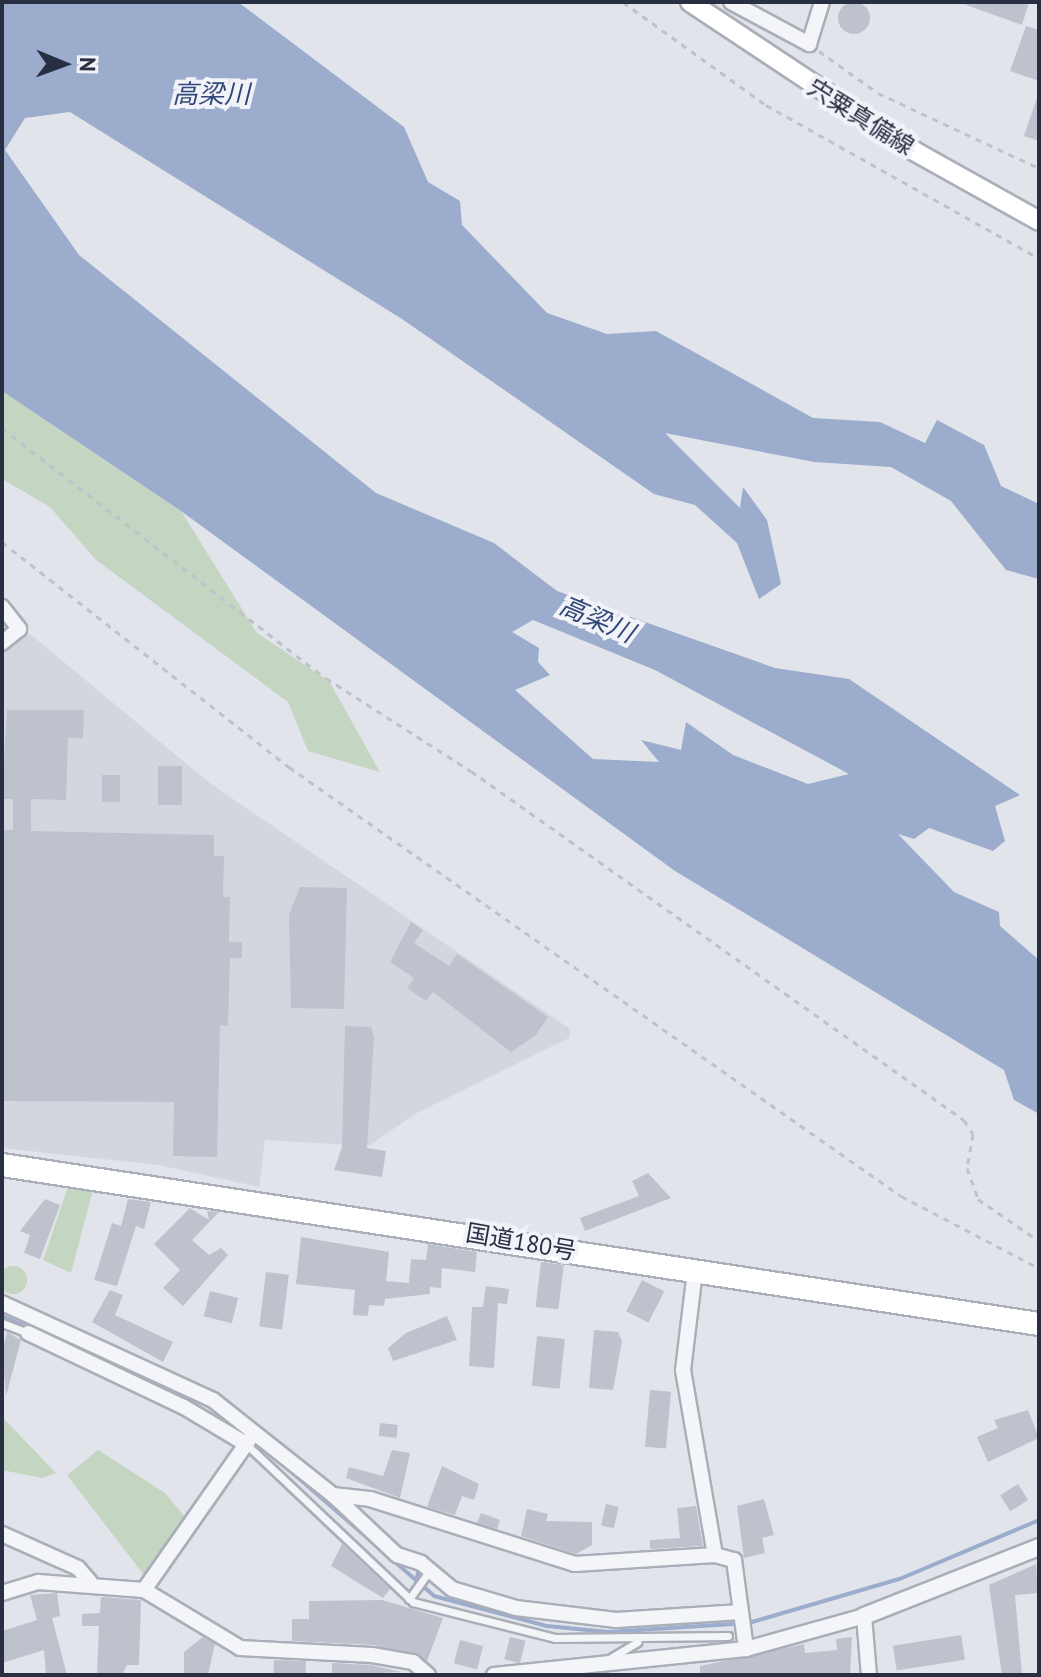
<!DOCTYPE html>
<meta charset="utf-8">
<style>
body{margin:0}
#map{position:relative;width:1041px;height:1677px;overflow:hidden;background:#e1e4ea;font-family:"PT Sans","Noto Sans JP",sans-serif}
div>[style]{position:absolute}
.built>*{inset:0;background:#d3d6df}
.green>*{inset:0;background:#c4d5c2}
.round{border-radius:50%}
.water>*{inset:0;background:#9baccc}
.stream>*{height:4px;margin:-2px;padding:0 2px;transform-origin:2px;border-radius:2px;background:#9baccc}
.building>*{inset:0;background:#bec2cd;transform-origin:0 0}
.path>*{height:3px;margin-top:-1.5px;transform-origin:0;background:repeating-linear-gradient(90deg,#bfc2c9 0 6px,transparent 0 12px)}
.roads{filter:drop-shadow(2px 0 #aaaeb8) drop-shadow(-2px 0 #aaaeb8) drop-shadow(0 2px #aaaeb8) drop-shadow(0 -2px #aaaeb8)}
.service>*{height:7px;margin:-3.5px;padding:0 3.5px;transform-origin:3.5px;border-radius:3.5px;background:#f4f5f8}
.minor>*{height:14px;margin:-7px;padding:0 7px;transform-origin:7px;border-radius:7px;background:#f4f5f8}
.tertiary>*{height:16px;margin:-8px;padding:0 8px;transform-origin:8px;border-radius:8px;background:#f4f5f8}
.secondary>*{height:18px;margin:-9px;padding:0 9px;transform-origin:9px;border-radius:9px;background:#fff}
.trunk>*{height:22px;margin:-11px;padding:0 11px;transform-origin:11px;border-radius:11px;background:#fff}
span{translate:-50% -50%;white-space:nowrap;text-align:center;line-height:1.15;-webkit-text-stroke:8px #f1f3f8;paint-order:stroke}
.street-label{font-size:24px;color:#292f43}
.water-label{font-size:26px;color:#314879;font-style:italic}
.frame{position:absolute;inset:0;border:4px solid #292f43;pointer-events:none}
.north{position:absolute;left:24px;top:24px;width:80px;height:80px;-webkit-text-stroke:6px #f1f3f8;paint-order:stroke;rotate:91deg;font-size:22px;font-weight:700;line-height:32px;text-align:center;color:#292f43}
.north::after{content:'';display:block;margin:auto;width:28px;height:36px;background:#292f43;clip-path:polygon(50% 0,100% 100%,50% 72%,0 100%)}
</style>
<div id="map">
<div class="built">
<i style="clip-path:polygon(30px 634px,211px 784px,570px 1029px,569px 1038px,417px 1113px,368px 1146px,265px 1140px,259px 1187px,158px 1165px,2px 1148px,2px 649px)"></i>
</div>
<div class="green">
<i style="clip-path:polygon(2px 391px,181px 511px,257px 633px,329px 681px,380px 772px,308px 751px,288px 702px,96px 560px,50px 507px,2px 479px)"></i>
<i style="clip-path:polygon(69px 1184px,94px 1186px,71px 1273px,43px 1260px)"></i>
<i class="round" style="left:-1px;top:1266px;width:28px;height:28px"></i>
<i style="clip-path:polygon(2px 1417px,56px 1473px,42px 1478px,2px 1470px)"></i>
<i style="clip-path:polygon(98px 1450px,165px 1493px,190px 1523px,147px 1579px,67px 1475px)"></i>
</div>
<div class="water">
<i style="clip-path:polygon(evenodd,2px 2px,238px 2px,404px 127px,428px 182px,460px 201px,462px 225px,547px 313px,607px 334px,656px 331px,813px 418px,880px 422px,925px 443px,937px 420px,984px 445px,1001px 486px,1039px 504px,1039px 579px,1006px 570px,951px 501px,891px 467px,814px 462px,665px 433px,740px 508px,743px 487px,767px 520px,781px 584px,759px 599px,737px 543px,695px 505px,654px 494px,402px 319px,70px 112px,25px 118px,5px 150px,79px 255px,376px 493px,494px 543px,557px 591px,775px 668px,849px 679px,1020px 795px,995px 806px,1005px 841px,993px 851px,929px 828px,914px 839px,898px 834px,954px 892px,999px 912px,1000px 926px,1039px 960px,1039px 1114px,1014px 1100px,1004px 1070px,675px 871px,181px 511px,2px 391px,2px 2px,533px 620px,655px 670px,849px 774px,808px 784px,733px 755px,686px 722px,681px 750px,641px 740px,659px 762px,593px 759px,515px 690px,550px 675px,538px 662px,539px 648px,512px 632px,533px 620px)"></i>
</div>
<div class="stream">
<i style="left:2px;top:1296px;width:228px;rotate:24.7deg"></i>
<i style="left:2px;top:1316px;width:32px;rotate:24deg"></i>
<i style="left:112px;top:1365px;width:151px;rotate:27.6deg"></i>
<i style="left:220px;top:1397px;width:152px;rotate:38.3deg"></i>
<i style="left:287px;top:1468px;width:195px;rotate:41deg"></i>
<i style="left:434px;top:1596px;width:117px;rotate:14.9deg"></i>
<i style="left:547px;top:1626px;width:61px;rotate:5.6deg"></i>
<i style="left:608px;top:1632px;width:124px;rotate:-3.7deg"></i>
<i style="left:416px;top:1582px;width:9px;rotate:-77deg"></i>
<i style="left:752px;top:1622px;width:156px;rotate:-16.3deg"></i>
<i style="left:902px;top:1578px;width:149px;rotate:-22.9deg"></i>
</div>
<div class="building">
<i style="clip-path:polygon(958px 2px,1029px 2px,1022px 25px)"></i>
<i class="round" style="left:838px;top:2px;width:32px;height:32px"></i>
<i style="clip-path:polygon(1026px 26px,1039px 30px,1039px 81px,1010px 71px)"></i>
<i style="clip-path:polygon(1037px 98px,1039px 99px,1039px 141px,1024px 136px)"></i>
<i style="clip-path:polygon(7px 710px,84px 710px,83px 738px,68px 738px,66px 800px,31px 799px,31px 831px,214px 835px,214px 856px,224px 856px,223px 897px,230px 897px,229px 942px,242px 942px,242px 958px,230px 958px,228px 1026px,220px 1025px,217px 1157px,173px 1156px,174px 1102px,2px 1101px,2px 830px,13px 830px,13px 799px,2px 799px)"></i>
<i style="left:158px;top:766px;width:24px;height:39px"></i>
<i style="left:102px;top:775px;width:18px;height:27px"></i>
<i style="clip-path:polygon(300px 887px,347px 888px,344px 1009px,291px 1008px,289px 915px)"></i>
<i style="clip-path:polygon(411px 922px,423px 930px,414px 943px,449px 966px,457px 954px,548px 1017px,535px 1036px,511px 1052px,433px 992px,426px 1001px,407px 988px,414px 978px,390px 962px)"></i>
<i style="clip-path:polygon(345px 1026px,371px 1027px,374px 1037px,367px 1148px,386px 1151px,382px 1177px,334px 1170px,342px 1147px)"></i>
<i style="clip-path:polygon(648px 1173px,671px 1198px,585px 1231px,580px 1218px,639px 1196px,632px 1181px)"></i>
<i style="clip-path:polygon(45px 1199px,60px 1205px,40px 1259px,24px 1253px,30px 1235px,20px 1231px)"></i>
<i style="clip-path:polygon(128px 1199px,151px 1202px,144px 1229px,136px 1226px,117px 1286px,94px 1280px,112px 1223px,121px 1226px)"></i>
<i style="clip-path:polygon(190px 1208px,209px 1220px,207px 1211px,219px 1212px,192px 1240px,209px 1255px,221px 1248px,228px 1255px,183px 1306px,163px 1288px,180px 1270px,154px 1244px)"></i>
<i style="clip-path:polygon(301px 1237px,389px 1252px,386px 1281px,409px 1283px,411px 1259px,426px 1260px,428px 1244px,477px 1252px,475px 1272px,442px 1268px,441px 1288px,430px 1287px,430px 1294px,385px 1299px,384px 1306px,369px 1305px,368px 1316px,353px 1315px,355px 1290px,296px 1284px)"></i>
<i style="left:541px;top:1262px;width:23px;height:45px;rotate:7deg"></i>
<i style="left:266px;top:1272px;width:23px;height:55px;rotate:7deg"></i>
<i style="left:642px;top:1280px;width:25px;height:35px;rotate:27deg"></i>
<i style="clip-path:polygon(486px 1286px,509px 1289px,507px 1304px,498px 1303px,494px 1368px,469px 1366px,472px 1307px,483px 1307px)"></i>
<i style="clip-path:polygon(110px 1290px,123px 1295px,115px 1315px,173px 1342px,163px 1362px,92px 1322px)"></i>
<i style="left:210px;top:1291px;width:29px;height:26px;rotate:14deg"></i>
<i style="clip-path:polygon(447px 1316px,457px 1340px,393px 1361px,388px 1348px,406px 1333px)"></i>
<i style="clip-path:polygon(594px 1330px,618px 1332px,622px 1341px,613px 1390px,589px 1388px)"></i>
<i style="clip-path:polygon(7px 1332px,21px 1340px,6px 1396px,2px 1352px)"></i>
<i style="left:537px;top:1336px;width:28px;height:50px;rotate:6deg"></i>
<i style="left:650px;top:1390px;width:21px;height:57px;rotate:5deg"></i>
<i style="clip-path:polygon(1028px 1410px,1039px 1438px,988px 1462px,977px 1437px,998px 1428px,994px 1420px)"></i>
<i style="left:380px;top:1423px;width:18px;height:13px;rotate:6deg"></i>
<i style="clip-path:polygon(392px 1450px,410px 1453px,400px 1498px,346px 1478px,349px 1467px,383px 1476px)"></i>
<i style="clip-path:polygon(442px 1466px,479px 1484px,474px 1500px,462px 1496px,455px 1515px,427px 1507px)"></i>
<i style="left:1018px;top:1484px;width:19px;height:21px;rotate:58deg"></i>
<i style="clip-path:polygon(764px 1499px,774px 1535px,762px 1538px,765px 1553px,744px 1558px,737px 1506px)"></i>
<i style="left:606px;top:1504px;width:13px;height:22px;rotate:13deg"></i>
<i style="clip-path:polygon(696px 1506px,703px 1546px,650px 1549px,650px 1540px,680px 1538px,677px 1508px)"></i>
<i style="clip-path:polygon(527px 1509px,548px 1514px,546px 1521px,592px 1522px,592px 1545px,576px 1554px,521px 1536px)"></i>
<i style="clip-path:polygon(481px 1513px,500px 1520px,497px 1529px,477px 1523px)"></i>
<i style="clip-path:polygon(342px 1544px,390px 1589px,383px 1598px,331px 1566px)"></i>
<i style="clip-path:polygon(1036px 1564px,1038px 1593px,1015px 1595px,1022px 1675px,1002px 1675px,989px 1585px)"></i>
<i style="clip-path:polygon(57px 1593px,60px 1616px,52px 1618px,67px 1675px,46px 1675px,44px 1650px,2px 1663px,2px 1631px,37px 1620px,30px 1595px)"></i>
<i style="clip-path:polygon(101px 1597px,141px 1600px,139px 1665px,127px 1665px,122px 1675px,97px 1674px,99px 1626px,82px 1626px,82px 1614px,100px 1613px)"></i>
<i style="clip-path:polygon(382px 1600px,443px 1618px,427px 1661px,374px 1645px,292px 1641px,292px 1619px,309px 1619px,309px 1601px)"></i>
<i style="left:961px;top:1635px;width:25px;height:69px;rotate:81deg"></i>
<i style="clip-path:polygon(203px 1637px,215px 1644px,208px 1675px,184px 1675px,184px 1652px)"></i>
<i style="left:510px;top:1637px;width:16px;height:23px;rotate:14deg"></i>
<i style="clip-path:polygon(852px 1637px,850px 1675px,700px 1675px,700px 1666px,804px 1644px,805px 1653px,837px 1650px,836px 1639px)"></i>
<i style="left:460px;top:1640px;width:24px;height:24px;rotate:15deg"></i>
<i style="left:274px;top:1660px;width:32px;height:15px;rotate:2deg"></i>
<i style="clip-path:polygon(332px 1663px,371px 1665px,401px 1672px,332px 1675px)"></i>
</div>
<div class="path">
<i style="left:623px;top:2px;width:176px;rotate:35.8deg"></i>
<i style="left:766px;top:105px;width:313px;rotate:29.3deg"></i>
<i style="left:819px;top:51px;width:72px;rotate:35.4deg"></i>
<i style="left:878px;top:93px;width:178px;rotate:25deg"></i>
<i style="left:2px;top:428px;width:409px;rotate:37.7deg"></i>
<i style="left:326px;top:678px;width:172px;rotate:32.7deg"></i>
<i style="left:471px;top:771px;width:604px;rotate:35.3deg"></i>
<i style="left:964px;top:1120px;width:17px;rotate:57deg"></i>
<i style="left:973px;top:1134px;width:35px;rotate:100deg"></i>
<i style="left:967px;top:1168px;width:33px;rotate:70deg"></i>
<i style="left:978px;top:1199px;width:74px;rotate:34.5deg"></i>
<i style="left:2px;top:542px;width:365px;rotate:38.1deg"></i>
<i style="left:289px;top:767px;width:747px;rotate:35.03deg"></i>
<i style="left:901px;top:1196px;width:156px;rotate:27.6deg"></i>
</div>
<div class="roads">
<div class="service">
<i style="left:2px;top:1323px;width:28px;rotate:21deg"></i>
<i style="left:246px;top:1444px;width:230px;rotate:43.4deg"></i>
<i style="left:413px;top:1602px;width:146px;rotate:14.2deg"></i>
<i style="left:555px;top:1638px;width:173px;rotate:-0.7deg"></i>
<i style="left:409px;top:1599px;width:37px;rotate:-54deg"></i>
<i style="left:604px;top:1662px;width:39px;rotate:-31deg"></i>
</div>
<div class="minor">
<i style="left:731px;top:2px;width:89px;rotate:28.3deg"></i>
<i style="left:809px;top:44px;width:44px;rotate:-72.8deg"></i>
<i style="left:2px;top:607px;width:28px;rotate:52deg"></i>
<i style="left:19px;top:629px;width:22px;rotate:141deg"></i>
<i style="left:695px;top:1271px;width:100px;rotate:96.9deg"></i>
<i style="left:683px;top:1370px;width:188px;rotate:80.2deg"></i>
<i style="left:2px;top:1303px;width:232px;rotate:24.7deg"></i>
<i style="left:213px;top:1400px;width:153px;rotate:38.4deg"></i>
<i style="left:333px;top:1495px;width:37px;rotate:6deg"></i>
<i style="left:370px;top:1499px;width:215px;rotate:17.6deg"></i>
<i style="left:575px;top:1564px;width:140px;rotate:-3.7deg"></i>
<i style="left:715px;top:1555px;width:20px;rotate:15deg"></i>
<i style="left:734px;top:1560px;width:90px;rotate:82.3deg"></i>
<i style="left:28px;top:1333px;width:173px;rotate:25.4deg"></i>
<i style="left:184px;top:1407px;width:72px;rotate:30.8deg"></i>
<i style="left:333px;top:1495px;width:88px;rotate:43.2deg"></i>
<i style="left:397px;top:1555px;width:25px;rotate:18deg"></i>
<i style="left:421px;top:1563px;width:40px;rotate:40deg"></i>
<i style="left:452px;top:1589px;width:67px;rotate:16.5deg"></i>
<i style="left:516px;top:1608px;width:101px;rotate:6.8deg"></i>
<i style="left:616px;top:1620px;width:125px;rotate:-3.7deg"></i>
<i style="left:2px;top:1534px;width:83px;rotate:24.1deg"></i>
<i style="left:78px;top:1568px;width:18px;rotate:49deg"></i>
<i style="left:144px;top:1590px;width:183px;rotate:-55deg"></i>
<i style="left:2px;top:1593px;width:38px;rotate:-17deg"></i>
<i style="left:38px;top:1582px;width:106px;rotate:4.3deg"></i>
<i style="left:144px;top:1590px;width:112px;rotate:31.1deg"></i>
<i style="left:240px;top:1648px;width:132px;rotate:3deg"></i>
<i style="left:372px;top:1655px;width:42px;rotate:9.7deg"></i>
<i style="left:413px;top:1662px;width:20px;rotate:41deg"></i>
<i style="left:494px;top:1675px;width:253px;rotate:-5.9deg"></i>
<i style="left:746px;top:1649px;width:123px;rotate:-15.6deg"></i>
<i style="left:864px;top:1616px;width:59px;rotate:85.2deg"></i>
</div>
<div class="tertiary">
<i style="left:864px;top:1616px;width:188px;rotate:-21.5deg"></i>
</div>
<div class="secondary">
<i style="left:690px;top:2px;width:269px;rotate:33.6deg"></i>
<i style="left:914px;top:151px;width:143px;rotate:29.2deg"></i>
</div>
<div class="trunk">
<i style="left:2px;top:1165px;width:1049px;rotate:8.72deg"></i>
</div>
</div>
<div class="street-label">
<span style="left:861px;top:117px;rotate:32deg">宍粟真備線</span>
<span style="left:521px;top:1242px;rotate:10deg">国道180号</span>
</div>
<div class="water-label">
<span style="left:211px;top:94px">高梁川</span>
<span style="left:597px;top:619px;rotate:23deg">高梁川</span>
</div>
<div class="frame"></div>
<div class="north">N</div>
</div>
